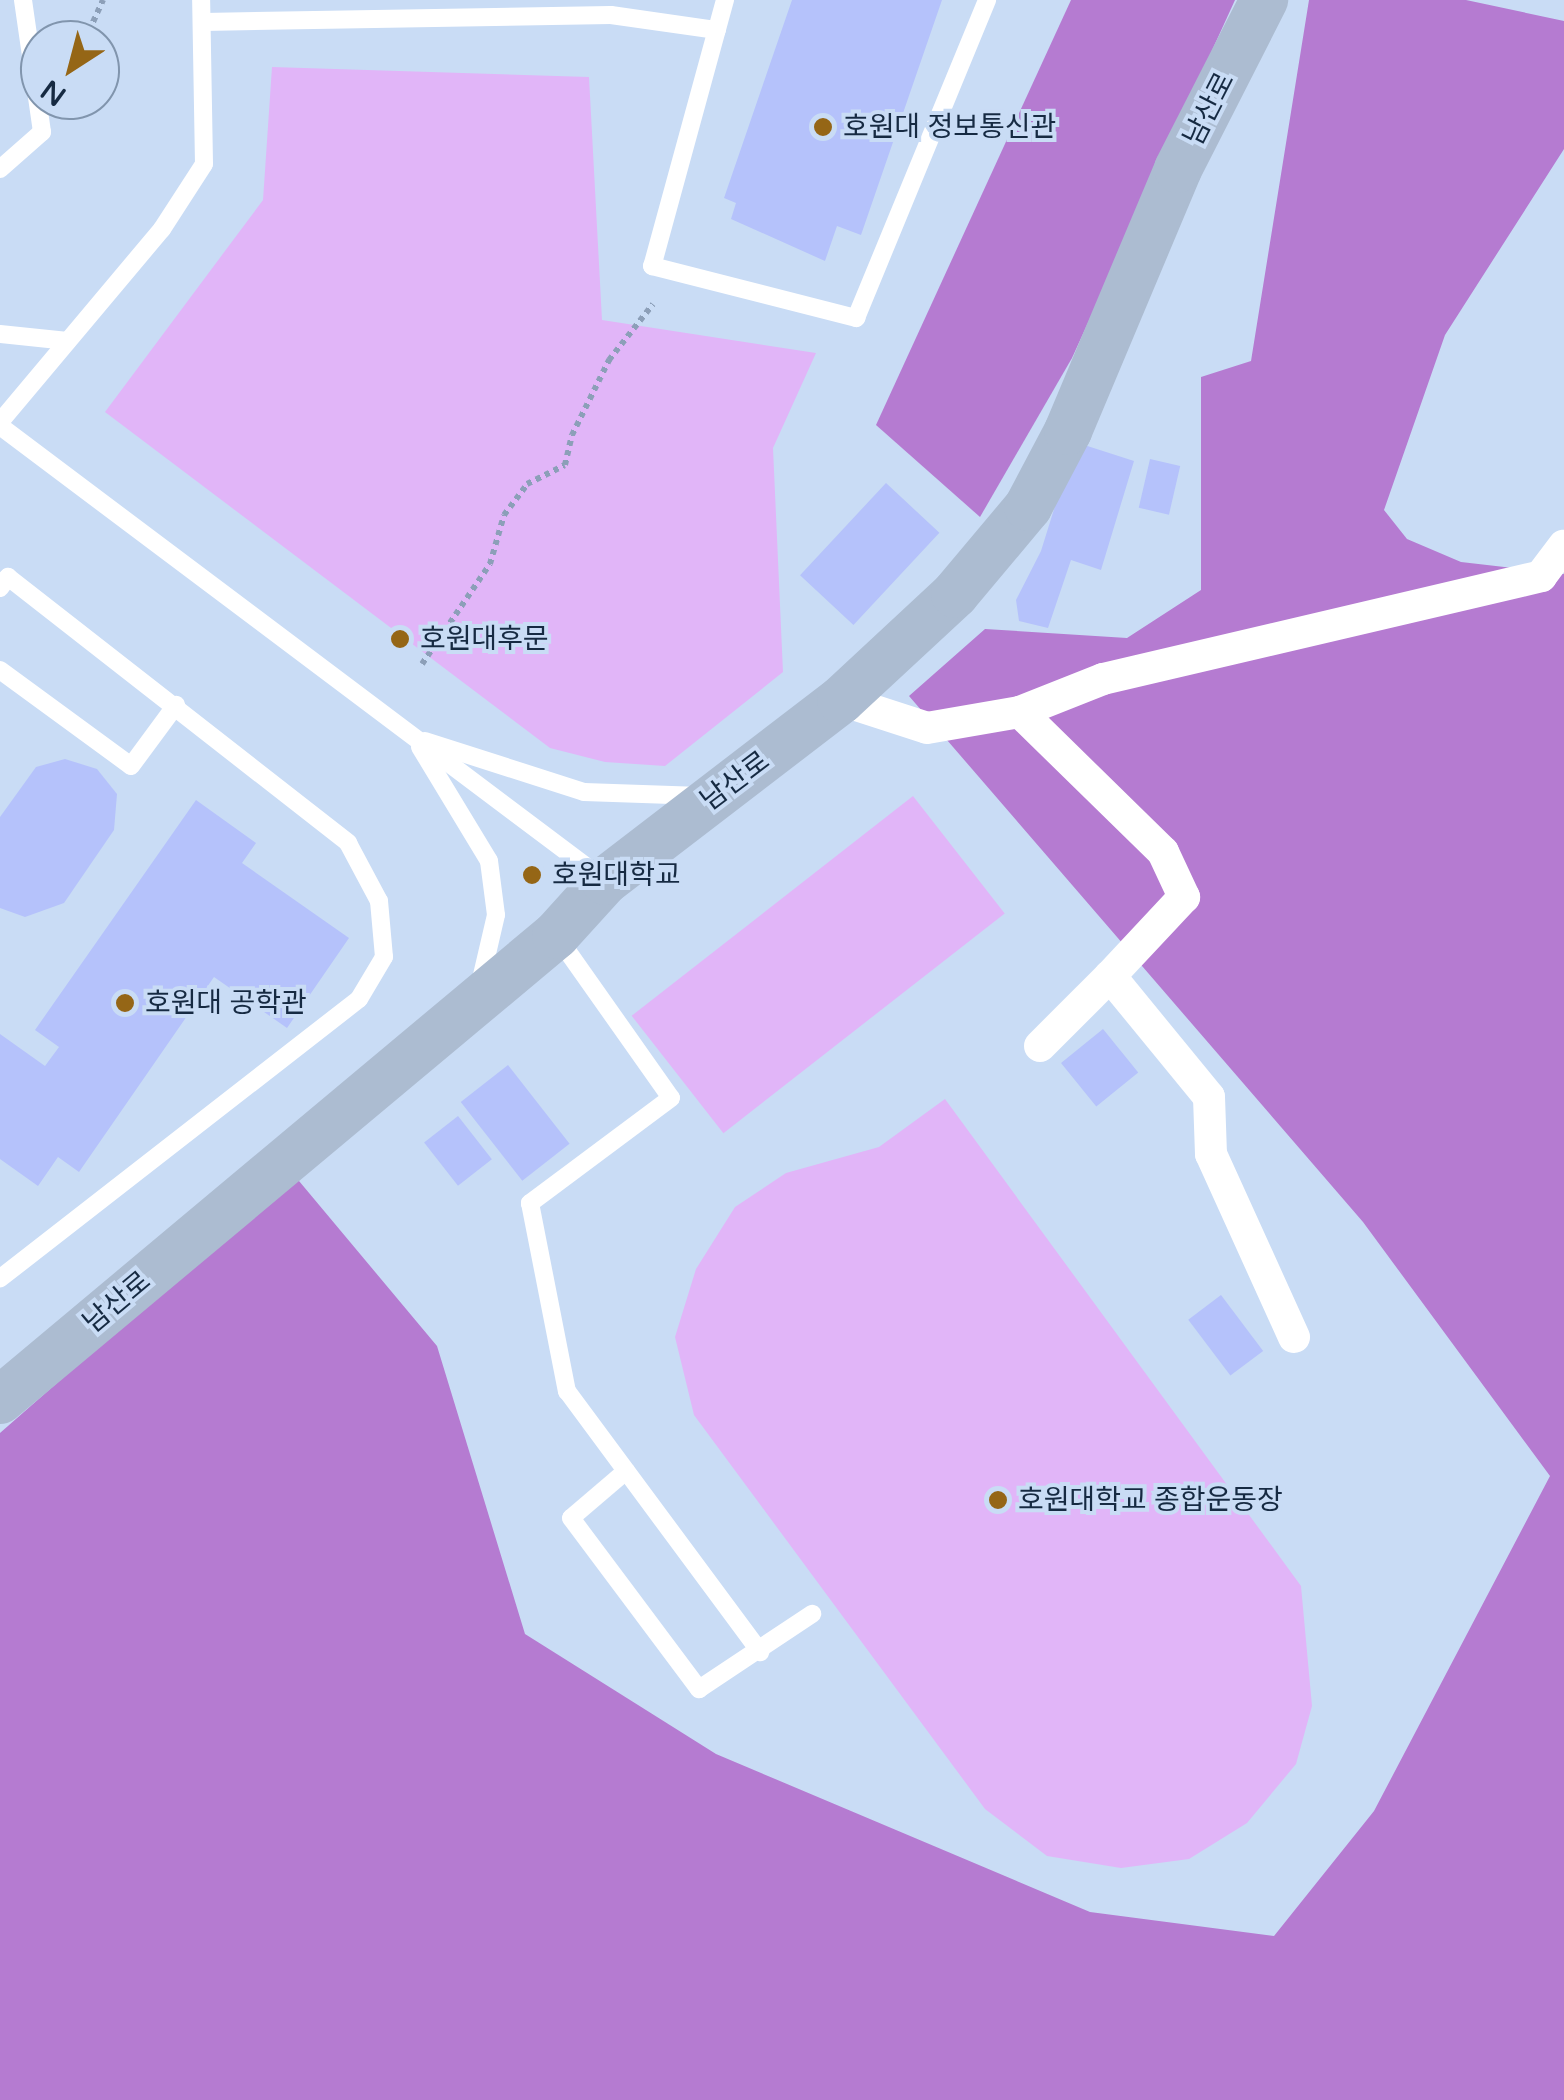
<!DOCTYPE html>
<meta charset="utf-8">
<style>
body{margin:0}
#map{position:relative;width:1564px;height:2100px;overflow:hidden;background:#c9dcf5;font-family:"Varela Round","Noto Sans KR",sans-serif}
div>[style]{position:absolute}
.green>*{inset:0;background:#e1b5f8;transform-origin:0 0}
.forest>*{inset:0;background:#b57bd1}
.building>*{inset:0;background:#b5c2fb;transform-origin:0 0}
.path>*{height:6px;margin-top:-3px;transform-origin:0;background:repeating-linear-gradient(90deg,#8c9fb8 0 5px,transparent 0 10px)}
.lane>*{height:18px;margin:-9px;padding:0 9px;transform-origin:9px;border-radius:9px;background:#fff}
.street>*{height:32px;margin:-16px;padding:0 16px;transform-origin:16px;border-radius:16px;background:#fff}
.secondary>*{height:48px;margin:-24px;padding:0 24px;transform-origin:24px;border-radius:24px;background:#acbcd1}
.dots>*{width:28px;height:28px;translate:-50% -50%;box-sizing:border-box;border:5px solid #c9dcf5;border-radius:50%}
span{translate:-50% -50%;white-space:nowrap;text-align:center;line-height:1.15;-webkit-text-stroke:8px #c9dcf5;paint-order:stroke}
.street-label{font-size:28px;color:#162a42}
.poi-label{font-size:28px;color:#162a42}
.left{translate:0 -50%;text-align:left}
.north{position:absolute;left:20px;top:20px;width:100px;height:100px;box-sizing:border-box;background:#c9dcf5;border:2px solid #8195ad;border-radius:50%;rotate:216deg;font-size:28px;font-weight:700;line-height:40px;text-align:center;color:#162a42}
.north::after{content:'';display:block;margin:auto;width:35px;height:45px;background:#956616;clip-path:polygon(50% 0,100% 100%,50% 72%,0 100%)}
</style>
<div id="map">
<div class="green">
<i style="clip-path:polygon(272px 67px,589px 77px,602px 320px,816px 353px,773px 448px,783px 672px,665px 766px,605px 762px,550px 748px,105px 412px,263px 200px)"></i>
<i style="left:913px;top:796px;width:149px;height:357px;rotate:52deg"></i>
<i style="clip-path:polygon(945px 1099px,1301px 1586px,1312px 1706px,1296px 1764px,1247px 1823px,1189px 1859px,1121px 1868px,1047px 1856px,985px 1809px,694px 1415px,675px 1337px,696px 1269px,735px 1207px,786px 1173px,879px 1147px)"></i>
</div>
<div class="forest">
<i style="clip-path:polygon(1071px 0,1235px 0,1072px 358px,980px 517px,876px 425px)"></i>
<i style="clip-path:polygon(1309px 0,1466px 0,1564px 21px,1564px 149px,1445px 335px,1384px 510px,1407px 539px,1461px 562px,1564px 574px,1564px 2100px,0 2100px,0 1433px,294px 1175px,437px 1346px,525px 1634px,716px 1754px,1090px 1912px,1274px 1936px,1374px 1811px,1550px 1476px,1363px 1222px,909px 696px,985px 629px,1127px 638px,1201px 590px,1201px 377px,1251px 361px)"></i>
</div>
<div class="building">
<i style="clip-path:polygon(792px 0,942px 0,861px 235px,837px 226px,825px 261px,731px 219px,736px 203px,724px 198px)"></i>
<i style="clip-path:polygon(1075px 442px,1134px 461px,1101px 570px,1071px 560px,1048px 628px,1019px 621px,1016px 600px,1041px 551px)"></i>
<i style="left:1150px;top:459px;width:31px;height:50px;rotate:13deg"></i>
<i style="left:886px;top:483px;width:73px;height:126px;rotate:43deg"></i>
<i style="clip-path:polygon(65px 759px,97px 769px,117px 794px,114px 830px,64px 903px,25px 917px,0 908px,0 817px,36px 767px)"></i>
<i style="clip-path:polygon(196px 800px,256px 843px,242px 863px,349px 938px,287px 1028px,214px 977px,79px 1172px,58px 1157px,38px 1186px,0 1159px,0 1034px,45px 1066px,59px 1047px,35px 1030px)"></i>
<i style="left:1103px;top:1029px;width:56px;height:54px;rotate:51deg"></i>
<i style="left:508px;top:1065px;width:100px;height:60px;rotate:52deg"></i>
<i style="left:458px;top:1116px;width:55px;height:43px;rotate:52deg"></i>
<i style="left:1221px;top:1295px;width:70px;height:41px;rotate:53deg"></i>
</div>
<div class="path">
<i style="left:85px;top:40px;width:44px;rotate:-65.8deg"></i>
<i style="left:422px;top:664px;width:121px;rotate:-55.8deg"></i>
<i style="left:490px;top:564px;width:51px;rotate:-74.1deg"></i>
<i style="left:504px;top:515px;width:39px;rotate:-53deg"></i>
<i style="left:527px;top:484px;width:42px;rotate:-26.6deg"></i>
<i style="left:565px;top:465px;width:31px;rotate:-77deg"></i>
<i style="left:572px;top:435px;width:84px;rotate:-63.7deg"></i>
<i style="left:609px;top:360px;width:71px;rotate:-51.8deg"></i>
</div>
<div class="lane">
<i style="left:725px;top:0;width:276px;rotate:105.3deg"></i>
<i style="left:652px;top:266px;width:211px;rotate:14.3deg"></i>
<i style="left:856px;top:318px;width:344px;rotate:-67.6deg"></i>
<i style="left:203px;top:22px;width:408px;rotate:-1deg"></i>
<i style="left:611px;top:15px;width:107px;rotate:8.1deg"></i>
<i style="left:0;top:169px;width:56px;rotate:-41.4deg"></i>
<i style="left:42px;top:132px;width:133px;rotate:-98.2deg"></i>
<i style="left:0;top:334px;width:68px;rotate:5.9deg"></i>
<i style="left:0;top:422px;width:252px;rotate:-50deg"></i>
<i style="left:162px;top:229px;width:77px;rotate:-57.1deg"></i>
<i style="left:204px;top:164px;width:164px;rotate:-91deg"></i>
<i style="left:0;top:426px;width:754px;rotate:36.92deg"></i>
<i style="left:0;top:588px;width:14px;rotate:-54deg"></i>
<i style="left:8px;top:577px;width:432px;rotate:38deg"></i>
<i style="left:348px;top:843px;width:66px;rotate:61.9deg"></i>
<i style="left:379px;top:901px;width:56px;rotate:84.9deg"></i>
<i style="left:384px;top:957px;width:49px;rotate:120.8deg"></i>
<i style="left:359px;top:999px;width:455px;rotate:142.1deg"></i>
<i style="left:0;top:670px;width:162px;rotate:36.2deg"></i>
<i style="left:131px;top:766px;width:76px;rotate:-53.6deg"></i>
<i style="left:425px;top:741px;width:167px;rotate:17.8deg"></i>
<i style="left:584px;top:792px;width:117px;rotate:2deg"></i>
<i style="left:420px;top:747px;width:133px;rotate:58.8deg"></i>
<i style="left:489px;top:861px;width:54px;rotate:82.6deg"></i>
<i style="left:496px;top:915px;width:71px;rotate:103.1deg"></i>
<i style="left:556px;top:935px;width:199px;rotate:54.8deg"></i>
<i style="left:671px;top:1098px;width:176px;rotate:143.3deg"></i>
<i style="left:530px;top:1203px;width:192px;rotate:78.9deg"></i>
<i style="left:567px;top:1391px;width:325px;rotate:53.5deg"></i>
<i style="left:626px;top:1471px;width:72px;rotate:139.5deg"></i>
<i style="left:571px;top:1518px;width:214px;rotate:53.2deg"></i>
<i style="left:699px;top:1689px;width:136px;rotate:-33.6deg"></i>
</div>
<div class="street">
<i style="left:841px;top:700px;width:90px;rotate:18deg"></i>
<i style="left:927px;top:728px;width:94px;rotate:-9.8deg"></i>
<i style="left:1020px;top:712px;width:200px;rotate:44.4deg"></i>
<i style="left:1163px;top:852px;width:50px;rotate:65deg"></i>
<i style="left:1184px;top:897px;width:108px;rotate:133.1deg"></i>
<i style="left:1110px;top:976px;width:156px;rotate:50.7deg"></i>
<i style="left:1209px;top:1097px;width:57px;rotate:88deg"></i>
<i style="left:1211px;top:1154px;width:201px;rotate:65.6deg"></i>
<i style="left:1020px;top:712px;width:89px;rotate:-21.7deg"></i>
<i style="left:1103px;top:679px;width:450px;rotate:-13.2deg"></i>
<i style="left:1541px;top:576px;width:38px;rotate:-53deg"></i>
<i style="left:1040px;top:1046px;width:99px;rotate:-45deg"></i>
</div>
<div class="secondary">
<i style="left:0;top:1400px;width:725px;rotate:-39.91deg"></i>
<i style="left:556px;top:935px;width:73px;rotate:-47.8deg"></i>
<i style="left:605px;top:881px;width:297px;rotate:-37.5deg"></i>
<i style="left:841px;top:700px;width:156px;rotate:-42.9deg"></i>
<i style="left:955px;top:594px;width:114px;rotate:-50deg"></i>
<i style="left:1028px;top:507px;width:86px;rotate:-62.2deg"></i>
<i style="left:1068px;top:431px;width:284px;rotate:-67.2deg"></i>
<i style="left:1178px;top:169px;width:190px;rotate:-63deg"></i>
</div>
<div class="dots">
<i style="left:823px;top:127px;background:#956616"></i>
<i style="left:400px;top:639px;background:#956616"></i>
<i style="left:532px;top:875px;background:#956616"></i>
<i style="left:125px;top:1003px;background:#956616"></i>
<i style="left:998px;top:1500px;background:#956616"></i>
</div>
<div class="street-label">
<span style="left:1209px;top:109px;rotate:-63deg">남산로</span>
<span style="left:735px;top:781px;rotate:-37deg">남산로</span>
<span style="left:117px;top:1302px;rotate:-40deg">남산로</span>
</div>
<div class="poi-label">
<span class="left" style="left:843px;top:127px">호원대 정보통신관</span>
<span class="left" style="left:420px;top:639px">호원대후문</span>
<span class="left" style="left:552px;top:875px">호원대학교</span>
<span class="left" style="left:145px;top:1003px">호원대 공학관</span>
<span class="left" style="left:1018px;top:1500px">호원대학교 종합운동장</span>
</div>
<div class="north">N</div>
</div>
